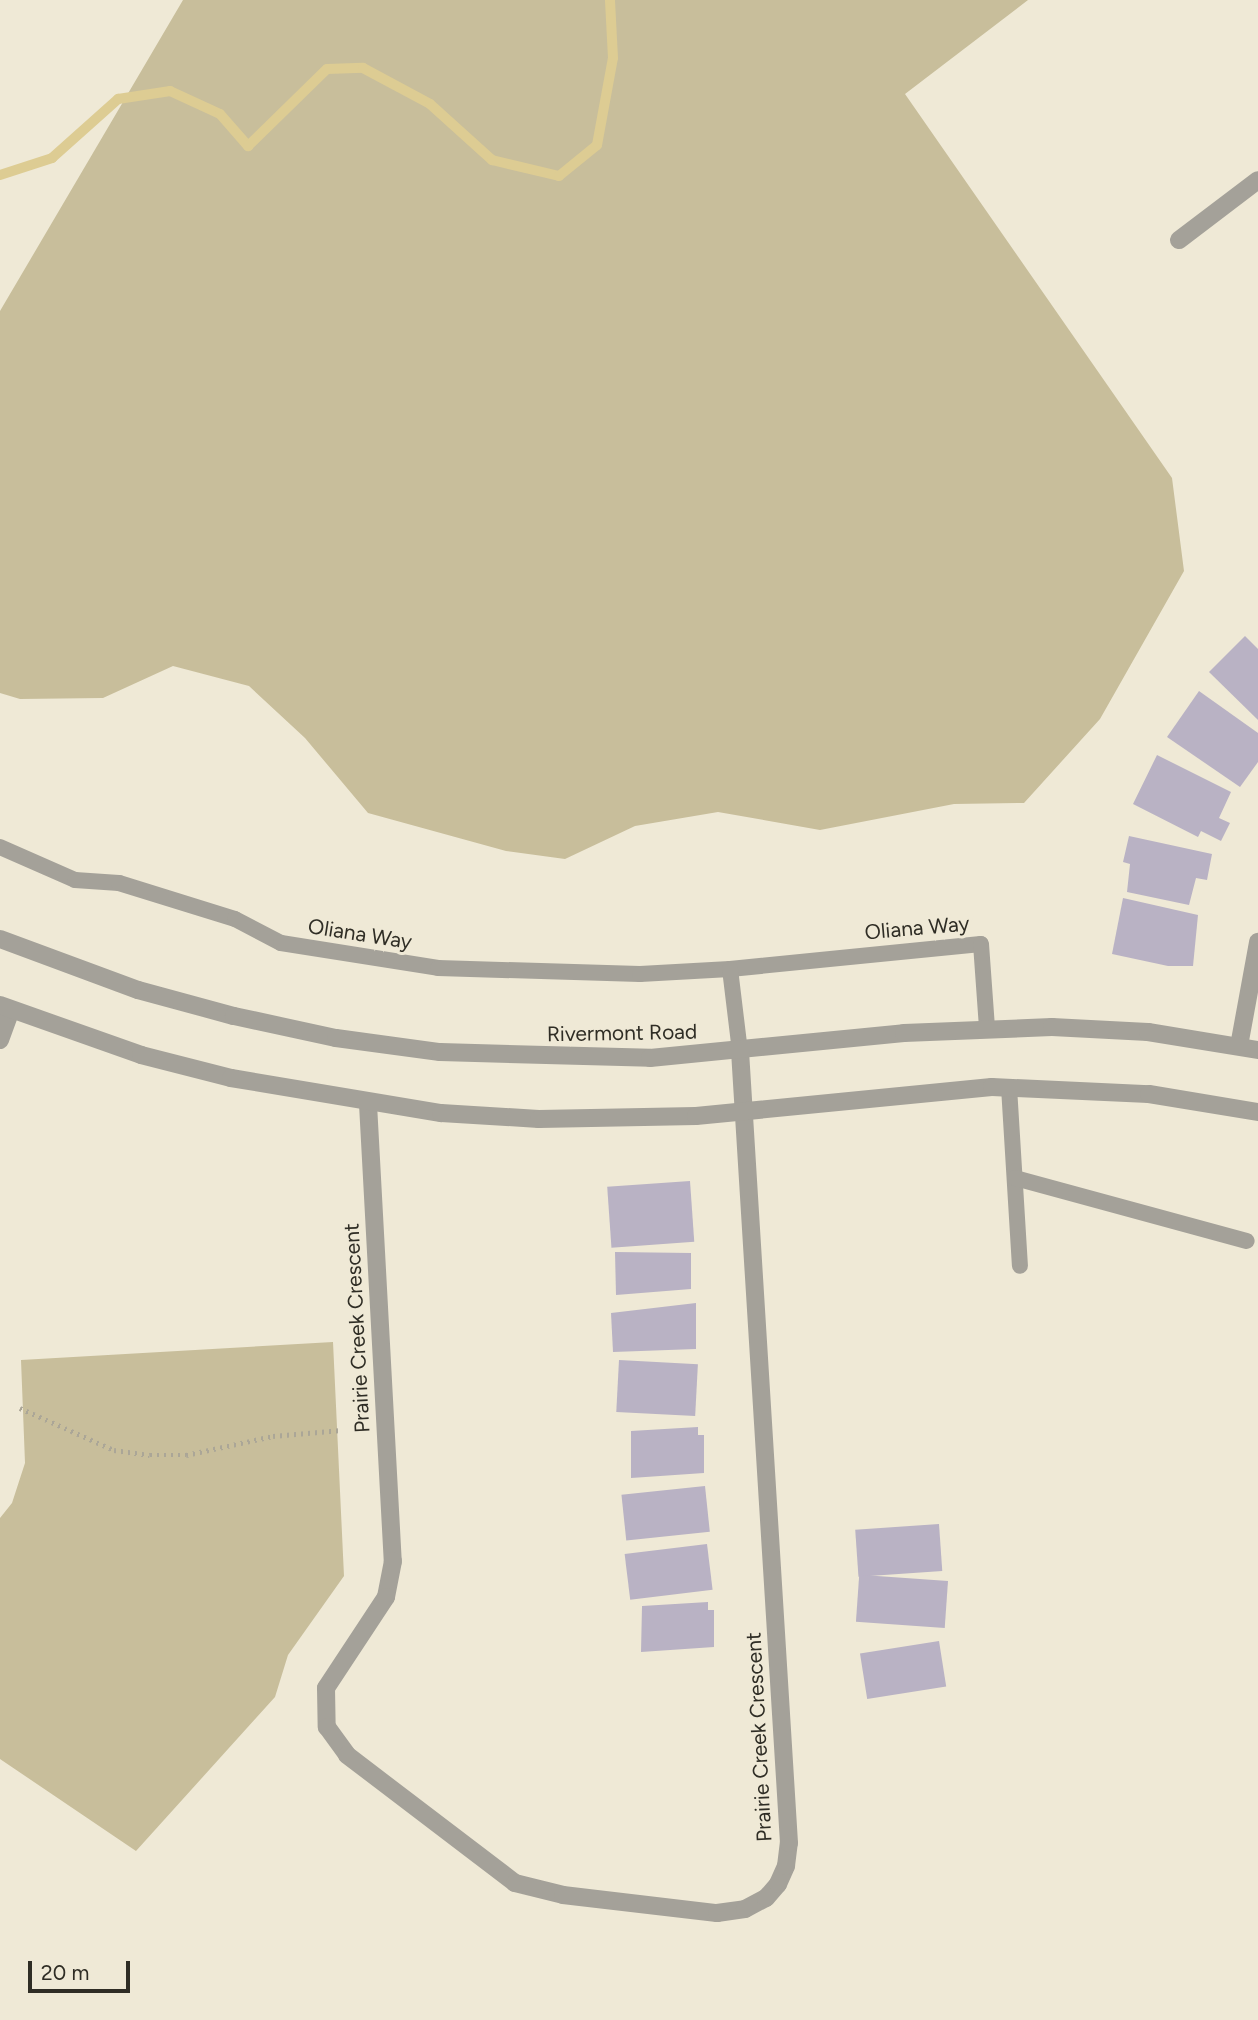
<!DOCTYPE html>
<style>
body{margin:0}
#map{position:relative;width:1258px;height:2020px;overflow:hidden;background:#efe9d6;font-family:Figtree,sans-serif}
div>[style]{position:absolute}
.green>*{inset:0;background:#c8be9b}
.stream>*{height:10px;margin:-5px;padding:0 5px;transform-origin:5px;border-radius:5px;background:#ddcc93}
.building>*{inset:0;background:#b9b2c4;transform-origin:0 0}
.path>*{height:4.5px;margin-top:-2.25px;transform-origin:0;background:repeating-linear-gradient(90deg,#aba697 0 2px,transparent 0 7px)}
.service>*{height:16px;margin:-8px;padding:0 8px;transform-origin:8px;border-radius:8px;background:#a4a199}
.minor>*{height:18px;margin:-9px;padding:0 9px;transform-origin:9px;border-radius:9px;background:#a4a199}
.tertiary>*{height:18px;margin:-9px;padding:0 9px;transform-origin:9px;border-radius:9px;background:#a4a199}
span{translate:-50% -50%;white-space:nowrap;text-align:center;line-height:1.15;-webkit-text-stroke:6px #efe9d6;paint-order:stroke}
.street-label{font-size:21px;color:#2f2d25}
.scale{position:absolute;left:28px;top:1961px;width:102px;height:32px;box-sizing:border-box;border:4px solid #2f2d25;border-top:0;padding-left:9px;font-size:21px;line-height:24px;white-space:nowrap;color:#2f2d25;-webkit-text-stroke:5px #efe9d6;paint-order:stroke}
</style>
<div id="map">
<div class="green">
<i style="clip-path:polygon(183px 0,1028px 0,905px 94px,1172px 478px,1184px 571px,1100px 719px,1024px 803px,954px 804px,820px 830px,718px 812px,635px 826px,565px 859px,506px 851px,368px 813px,305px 738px,249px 686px,173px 666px,103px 698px,20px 699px,0 693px,0 311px)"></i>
<i style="clip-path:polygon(333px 1342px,344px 1576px,288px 1655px,275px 1697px,136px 1851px,0 1759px,0 1518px,12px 1503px,25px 1463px,21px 1360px)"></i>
</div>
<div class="stream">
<i style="left:0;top:175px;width:55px;rotate:-18.1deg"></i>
<i style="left:52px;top:158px;width:89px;rotate:-41.8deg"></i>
<i style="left:118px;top:99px;width:53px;rotate:-8.7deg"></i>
<i style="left:170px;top:91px;width:55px;rotate:24.7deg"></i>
<i style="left:220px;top:114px;width:43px;rotate:48.8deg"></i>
<i style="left:248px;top:146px;width:110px;rotate:-44.3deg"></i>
<i style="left:327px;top:69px;width:36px;rotate:-2deg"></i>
<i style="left:363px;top:68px;width:76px;rotate:28.2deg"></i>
<i style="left:430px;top:104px;width:84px;rotate:42.1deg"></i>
<i style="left:492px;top:160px;width:69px;rotate:13.4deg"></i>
<i style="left:559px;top:176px;width:49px;rotate:-39.2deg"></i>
<i style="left:597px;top:145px;width:88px;rotate:-79.6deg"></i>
<i style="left:613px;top:58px;width:58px;rotate:-93deg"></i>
</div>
<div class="building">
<i style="clip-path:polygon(1245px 636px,1258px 649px,1258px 720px,1209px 672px)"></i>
<i style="clip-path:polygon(1199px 691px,1258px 733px,1258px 762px,1240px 787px,1167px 737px)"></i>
<i style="clip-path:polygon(1157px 755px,1231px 792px,1219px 818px,1230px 823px,1221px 841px,1201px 831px,1198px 837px,1133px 804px)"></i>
<i style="clip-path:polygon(1129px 836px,1212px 854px,1207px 880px,1196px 878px,1189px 905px,1127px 892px,1130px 864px,1123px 862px)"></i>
<i style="clip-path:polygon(1123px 898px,1198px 915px,1193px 966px,1168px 966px,1112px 954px)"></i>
<i style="left:690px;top:1181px;width:61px;height:83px;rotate:86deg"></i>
<i style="clip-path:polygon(615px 1252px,691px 1253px,691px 1289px,616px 1295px)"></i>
<i style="clip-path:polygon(696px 1303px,696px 1349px,613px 1352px,611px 1313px)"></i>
<i style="left:619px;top:1360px;width:79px;height:52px;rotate:3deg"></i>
<i style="clip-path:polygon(698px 1427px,698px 1435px,704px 1435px,704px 1473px,631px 1478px,631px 1431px)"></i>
<i style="left:705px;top:1486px;width:46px;height:84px;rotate:84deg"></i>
<i style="left:939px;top:1524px;width:47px;height:84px;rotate:86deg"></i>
<i style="left:707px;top:1544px;width:46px;height:83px;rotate:83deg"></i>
<i style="left:948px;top:1581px;width:47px;height:89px;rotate:94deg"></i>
<i style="clip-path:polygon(708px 1602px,708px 1610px,714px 1610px,714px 1647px,641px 1652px,642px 1606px)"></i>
<i style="left:939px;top:1641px;width:46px;height:80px;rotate:81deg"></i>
</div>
<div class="path">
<i style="left:20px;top:1408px;width:103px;rotate:24.1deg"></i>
<i style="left:114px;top:1450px;width:36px;rotate:8deg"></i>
<i style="left:150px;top:1455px;width:36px"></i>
<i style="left:186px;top:1455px;width:89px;rotate:-12.3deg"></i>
<i style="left:273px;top:1436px;width:69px;rotate:-5deg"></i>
</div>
<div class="service">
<i style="left:0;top:847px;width:82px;rotate:23.7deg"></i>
<i style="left:75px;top:880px;width:44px;rotate:3.9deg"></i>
<i style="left:119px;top:883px;width:121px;rotate:17.2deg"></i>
<i style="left:235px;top:919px;width:52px;rotate:27.6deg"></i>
<i style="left:281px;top:943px;width:159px;rotate:9deg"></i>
<i style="left:438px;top:968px;width:202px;rotate:1.7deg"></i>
<i style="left:640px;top:974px;width:90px;rotate:-3.2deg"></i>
<i style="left:730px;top:969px;width:252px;rotate:-5.7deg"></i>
<i style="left:981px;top:944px;width:84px;rotate:85.9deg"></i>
<i style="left:730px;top:969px;width:84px;rotate:83.1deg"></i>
<i style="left:1009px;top:1087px;width:179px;rotate:86.5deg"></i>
<i style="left:1015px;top:1178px;width:240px;rotate:15.2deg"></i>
</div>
<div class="minor">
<i style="left:1179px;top:240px;width:99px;rotate:-37.2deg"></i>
<i style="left:0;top:1040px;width:32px;rotate:-70deg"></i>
<i style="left:1239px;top:1046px;width:106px;rotate:-79.6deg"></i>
<i style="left:368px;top:1104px;width:458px;rotate:86.9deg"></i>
<i style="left:393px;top:1561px;width:37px;rotate:101deg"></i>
<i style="left:386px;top:1597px;width:109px;rotate:123.4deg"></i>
<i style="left:326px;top:1688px;width:39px;rotate:89deg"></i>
<i style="left:327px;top:1727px;width:34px;rotate:54deg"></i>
<i style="left:347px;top:1755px;width:211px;rotate:37.3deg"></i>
<i style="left:515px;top:1883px;width:49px;rotate:14deg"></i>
<i style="left:563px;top:1895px;width:155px;rotate:6.7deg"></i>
<i style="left:717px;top:1913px;width:28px;rotate:-8deg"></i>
<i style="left:745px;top:1909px;width:24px;rotate:-28deg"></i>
<i style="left:766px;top:1898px;width:18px;rotate:-49deg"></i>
<i style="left:778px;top:1884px;width:20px;rotate:-66deg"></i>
<i style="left:786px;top:1866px;width:23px;rotate:-83deg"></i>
<i style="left:789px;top:1843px;width:793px;rotate:-93.54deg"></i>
</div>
<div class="tertiary">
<i style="left:0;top:939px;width:147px;rotate:20.3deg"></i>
<i style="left:138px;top:990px;width:99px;rotate:15.2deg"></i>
<i style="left:234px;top:1016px;width:104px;rotate:12.2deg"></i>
<i style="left:336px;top:1038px;width:105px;rotate:7.7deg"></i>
<i style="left:440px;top:1052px;width:210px;rotate:1.6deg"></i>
<i style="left:650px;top:1058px;width:255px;rotate:-5.6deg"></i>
<i style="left:904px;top:1033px;width:148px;rotate:-2.3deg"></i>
<i style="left:1052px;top:1027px;width:96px;rotate:3deg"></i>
<i style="left:1148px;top:1032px;width:111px;rotate:9.3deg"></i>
<i style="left:0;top:1005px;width:150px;rotate:19.5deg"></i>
<i style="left:141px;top:1055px;width:93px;rotate:14.3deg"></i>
<i style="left:231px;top:1078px;width:213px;rotate:9.5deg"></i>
<i style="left:441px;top:1113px;width:98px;rotate:3.5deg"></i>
<i style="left:539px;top:1119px;width:157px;rotate:-1.1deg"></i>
<i style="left:696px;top:1116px;width:297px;rotate:-5.6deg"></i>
<i style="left:992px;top:1087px;width:157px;rotate:2.6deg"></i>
<i style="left:1149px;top:1094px;width:110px;rotate:9.4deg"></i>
</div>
<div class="street-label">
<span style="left:917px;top:928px;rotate:-5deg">Oliana Way</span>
<span style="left:360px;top:934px;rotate:9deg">Oliana Way</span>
<span style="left:622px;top:1033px;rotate:-1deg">Rivermont Road</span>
<span style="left:357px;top:1328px;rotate:-93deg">Prairie Creek Crescent</span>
<span style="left:759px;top:1737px;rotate:-93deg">Prairie Creek Crescent</span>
</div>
<div class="scale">20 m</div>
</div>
